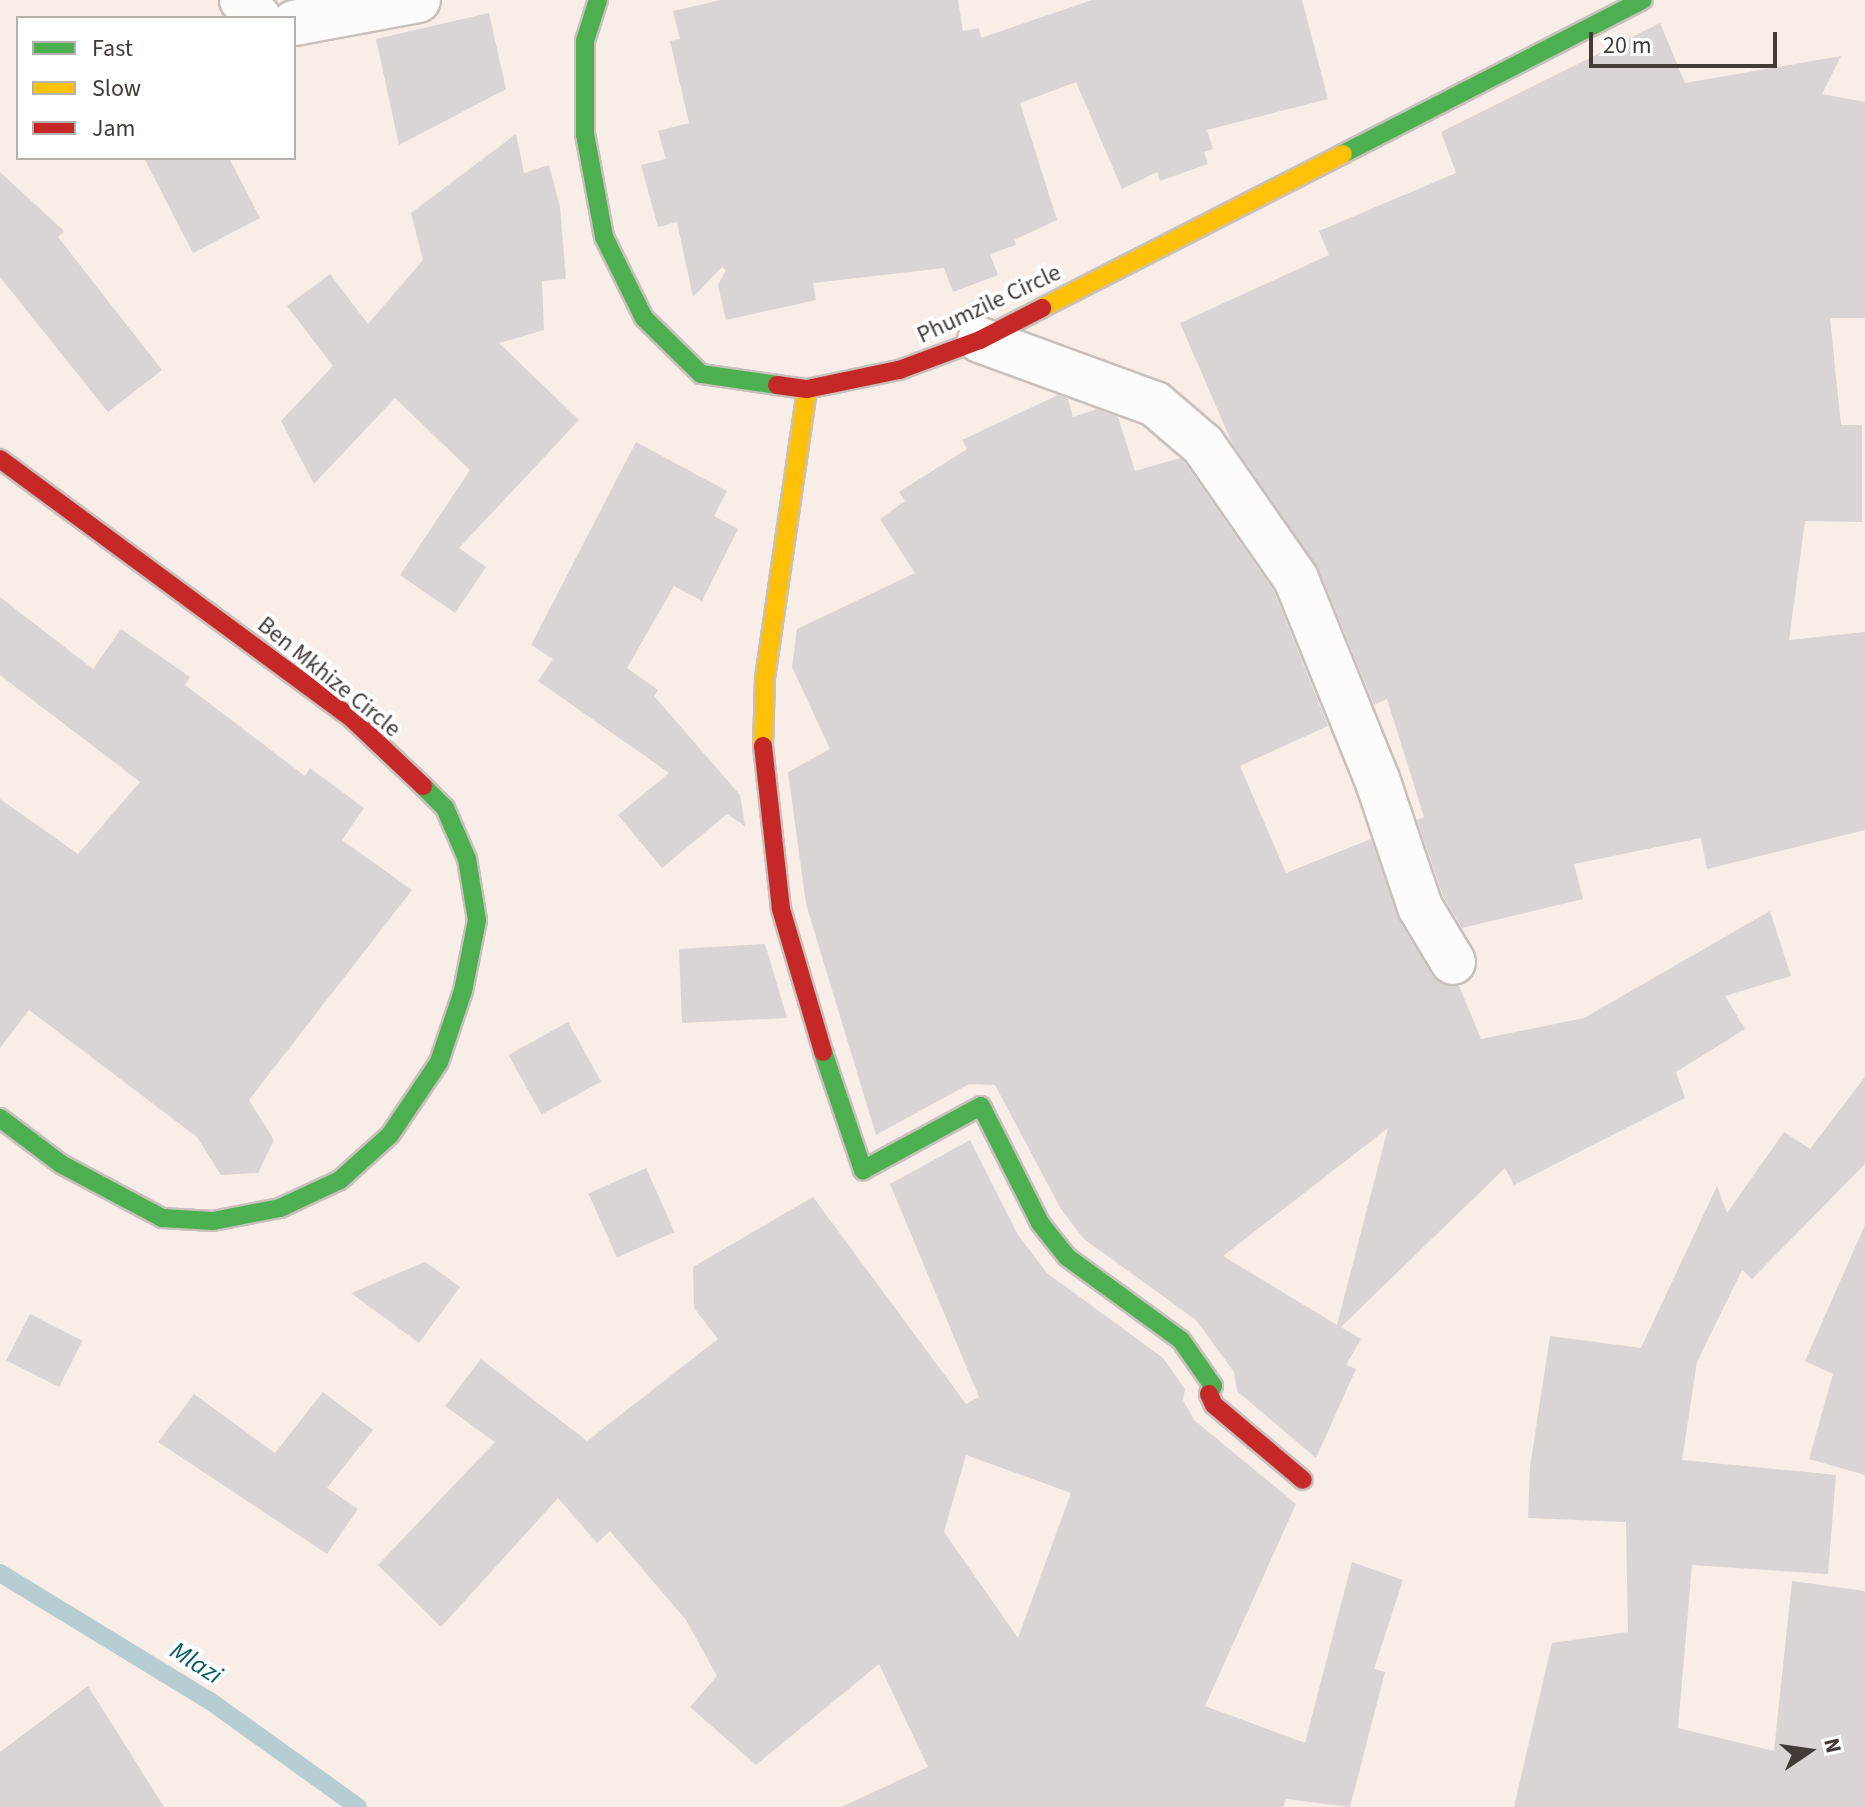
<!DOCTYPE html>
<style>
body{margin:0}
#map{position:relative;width:1865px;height:1807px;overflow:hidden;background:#f8ede7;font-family:"Source Sans 3",sans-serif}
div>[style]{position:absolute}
.stream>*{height:18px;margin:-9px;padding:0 9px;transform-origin:9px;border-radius:9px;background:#b6ced1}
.building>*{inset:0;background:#dad4d5;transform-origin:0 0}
.roads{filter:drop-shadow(2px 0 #c9c0bc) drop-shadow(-2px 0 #c9c0bc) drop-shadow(0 2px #c9c0bc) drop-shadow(0 -2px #c9c0bc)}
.street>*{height:44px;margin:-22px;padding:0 22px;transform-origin:22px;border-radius:22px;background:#fefcfb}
.fast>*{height:18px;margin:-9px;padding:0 9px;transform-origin:9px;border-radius:9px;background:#4caf50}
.slow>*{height:18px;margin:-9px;padding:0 9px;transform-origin:9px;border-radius:9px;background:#ffc107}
.jam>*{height:18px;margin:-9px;padding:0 9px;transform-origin:9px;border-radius:9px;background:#c62828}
span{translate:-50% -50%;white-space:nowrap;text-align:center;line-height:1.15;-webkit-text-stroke:8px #fff;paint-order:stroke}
.street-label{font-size:24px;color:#433b37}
.water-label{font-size:26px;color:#025c65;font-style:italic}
.legend{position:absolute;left:16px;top:16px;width:280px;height:144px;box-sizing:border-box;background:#fff;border:2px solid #b4b1af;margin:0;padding:10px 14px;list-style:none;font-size:24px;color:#433b37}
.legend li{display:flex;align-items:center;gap:16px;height:40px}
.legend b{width:40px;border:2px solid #b4b1af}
.north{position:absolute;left:1769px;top:1711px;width:80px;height:80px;-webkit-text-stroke:6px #fff;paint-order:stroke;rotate:77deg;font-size:22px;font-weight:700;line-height:32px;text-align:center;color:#433b37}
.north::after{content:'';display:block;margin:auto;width:28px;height:36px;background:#433b37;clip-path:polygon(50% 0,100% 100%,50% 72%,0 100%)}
.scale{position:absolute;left:1589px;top:32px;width:188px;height:36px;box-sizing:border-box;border:4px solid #433b37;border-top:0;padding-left:10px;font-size:24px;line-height:28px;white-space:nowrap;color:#433b37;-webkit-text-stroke:6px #fff;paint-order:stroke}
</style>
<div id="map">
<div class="stream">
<i style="left:0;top:1573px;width:246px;rotate:31.4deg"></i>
<i style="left:210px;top:1701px;width:182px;rotate:35.6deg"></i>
</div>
<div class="building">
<i style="clip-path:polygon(721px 0,958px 0,963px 31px,979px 28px,981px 38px,1092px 0,1302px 0,1328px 99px,1207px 130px,1213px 149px,1204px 152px,1208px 164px,1160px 181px,1157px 172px,1122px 189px,1076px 82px,1020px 103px,1057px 220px,1014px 240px,1016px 245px,990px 254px,998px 275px,953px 292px,944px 268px,813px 283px,816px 300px,726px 320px,718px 285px,726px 270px,722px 267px,693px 297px,677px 222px,658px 227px,641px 165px,666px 159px,658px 131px,689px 123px,670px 41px,680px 39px,673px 11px)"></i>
<i style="clip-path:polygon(489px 13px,506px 89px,399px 145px,376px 39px)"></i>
<i style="clip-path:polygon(1660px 23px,1685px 83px,1841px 56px,1822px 94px,1865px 102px,1865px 318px,1830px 318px,1841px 425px,1862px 425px,1862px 522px,1805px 521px,1789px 640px,1865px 632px,1865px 830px,1707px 869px,1701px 838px,1574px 864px,1583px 899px,1462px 928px,1443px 896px,1417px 820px,1424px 817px,1387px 699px,1374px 705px,1319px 570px,1232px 443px,1180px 323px,1329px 255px,1319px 231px,1456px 173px,1441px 132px)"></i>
<i style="clip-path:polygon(516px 134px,524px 173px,549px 165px,560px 207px,566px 279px,542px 281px,544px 330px,499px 343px,579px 420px,459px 548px,486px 567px,455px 613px,400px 575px,470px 470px,395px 398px,314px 484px,281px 421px,333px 366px,287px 306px,330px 274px,368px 324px,423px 260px,411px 213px)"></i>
<i style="clip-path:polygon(144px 158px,229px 158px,260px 218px,193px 253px)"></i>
<i style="clip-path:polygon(0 172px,64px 231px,58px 237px,162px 370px,108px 412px,0 277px)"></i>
<i style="clip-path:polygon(evenodd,1058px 395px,1068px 399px,1073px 417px,1097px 409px,1118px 417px,1135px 471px,1180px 458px,1184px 462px,1274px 591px,1328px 726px,1240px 766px,1286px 873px,1371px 839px,1399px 920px,1432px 975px,1442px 984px,1459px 986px,1481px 1039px,1584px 1018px,1770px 911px,1791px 976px,1725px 996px,1745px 1029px,1676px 1072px,1685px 1098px,1514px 1185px,1505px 1168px,1341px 1327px,1361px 1339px,1346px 1365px,1356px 1369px,1316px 1458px,1237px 1391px,1234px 1372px,1196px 1320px,1084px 1239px,1061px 1209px,995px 1085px,969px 1084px,876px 1135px,806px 904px,788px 772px,830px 749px,792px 667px,797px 629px,915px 573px,880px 519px,905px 501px,899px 492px,967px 449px,962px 440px,1058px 395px,1388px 1128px,1337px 1325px,1223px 1256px,1388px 1128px)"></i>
<i style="clip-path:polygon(636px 442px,727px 491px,714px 516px,738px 529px,702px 601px,674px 586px,627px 668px,658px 690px,654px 696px,740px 795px,745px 826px,727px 814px,662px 868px,618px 815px,669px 773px,538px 681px,553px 659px,531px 645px)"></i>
<i style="clip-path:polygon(0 597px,93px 669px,121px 629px,190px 677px,185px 685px,305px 776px,310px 768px,364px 808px,342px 840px,412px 890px,249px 1100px,274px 1140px,258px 1173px,221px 1175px,197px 1137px,29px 1010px,0 1048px,0 799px,78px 854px,140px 782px,0 675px)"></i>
<i style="clip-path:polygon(765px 944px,787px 1018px,682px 1023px,679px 949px)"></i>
<i style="left:568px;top:1022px;width:68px;height:68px;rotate:61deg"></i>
<i style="clip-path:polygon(1865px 1077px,1865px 1164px,1752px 1279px,1742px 1270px,1697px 1362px,1682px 1460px,1836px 1475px,1828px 1574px,1692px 1565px,1678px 1728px,1774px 1751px,1792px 1581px,1865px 1591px,1865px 1807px,1514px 1807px,1552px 1643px,1628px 1632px,1626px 1522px,1528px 1518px,1530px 1467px,1550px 1336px,1641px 1348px,1717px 1186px,1727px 1213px,1784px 1132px,1810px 1149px)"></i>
<i style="clip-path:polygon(evenodd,970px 1140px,1018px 1235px,1047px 1273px,1163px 1358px,1185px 1389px,1183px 1400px,1194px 1420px,1296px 1504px,1205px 1706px,1305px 1743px,1352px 1562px,1403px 1580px,1374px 1669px,1385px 1672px,1350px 1807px,1286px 1799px,1283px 1807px,841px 1807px,928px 1767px,879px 1664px,756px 1765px,690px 1707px,717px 1676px,686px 1620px,610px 1531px,597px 1543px,558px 1498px,441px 1627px,378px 1565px,495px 1442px,445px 1406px,481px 1359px,587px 1441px,718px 1339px,694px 1308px,693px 1267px,813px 1197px,966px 1404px,979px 1397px,890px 1184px,970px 1140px,966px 1455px,1071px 1493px,1018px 1638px,944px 1532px,966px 1455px)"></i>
<i style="left:646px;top:1168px;width:70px;height:63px;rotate:66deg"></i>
<i style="clip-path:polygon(1865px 1225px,1865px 1475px,1809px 1459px,1833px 1374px,1805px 1361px)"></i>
<i style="clip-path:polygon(425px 1262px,460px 1287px,419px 1343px,351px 1293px)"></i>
<i style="left:30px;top:1314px;width:59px;height:52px;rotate:27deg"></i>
<i style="clip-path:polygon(323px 1392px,373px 1430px,327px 1488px,358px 1509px,327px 1554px,158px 1442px,194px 1394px,275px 1453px)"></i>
<i style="clip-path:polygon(88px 1686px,164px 1807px,0 1807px,0 1752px)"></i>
</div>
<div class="roads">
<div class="street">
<i style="left:242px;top:0;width:25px;rotate:47deg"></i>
<i style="left:294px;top:23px;width:126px;rotate:-10.5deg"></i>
<i style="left:980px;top:340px;width:186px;rotate:20.1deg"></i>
<i style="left:1155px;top:404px;width:63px;rotate:40.5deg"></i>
<i style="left:1203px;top:445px;width:163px;rotate:55.2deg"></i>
<i style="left:1296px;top:579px;width:216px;rotate:68deg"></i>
<i style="left:1377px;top:779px;width:135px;rotate:71.4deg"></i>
<i style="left:1420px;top:907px;width:64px;rotate:59deg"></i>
</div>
<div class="fast">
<i style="left:598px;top:0;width:43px;rotate:107.6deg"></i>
<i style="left:585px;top:41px;width:93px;rotate:90deg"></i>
<i style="left:585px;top:134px;width:105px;rotate:79.5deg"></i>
<i style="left:604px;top:237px;width:90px;rotate:63.7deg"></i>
<i style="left:644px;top:318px;width:80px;rotate:44.5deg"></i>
<i style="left:701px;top:374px;width:77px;rotate:8.2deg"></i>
<i style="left:1343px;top:154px;width:337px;rotate:-27.2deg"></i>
<i style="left:823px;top:1052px;width:125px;rotate:71.3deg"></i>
<i style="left:863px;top:1170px;width:134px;rotate:-28.5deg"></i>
<i style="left:981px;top:1106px;width:131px;rotate:63.2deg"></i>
<i style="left:1040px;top:1223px;width:43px;rotate:51.5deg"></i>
<i style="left:1067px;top:1257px;width:141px;rotate:36.1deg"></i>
<i style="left:1181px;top:1340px;width:56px;rotate:55.2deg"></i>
<i style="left:1213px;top:1386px;width:9px;rotate:117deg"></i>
<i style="left:0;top:1118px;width:76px;rotate:37deg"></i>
<i style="left:61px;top:1164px;width:115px;rotate:28.1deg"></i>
<i style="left:162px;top:1218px;width:51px;rotate:3.4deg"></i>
<i style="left:213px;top:1221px;width:68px;rotate:-11deg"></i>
<i style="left:280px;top:1208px;width:66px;rotate:-25deg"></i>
<i style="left:340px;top:1180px;width:67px;rotate:-42deg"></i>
<i style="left:390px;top:1135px;width:88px;rotate:-56.1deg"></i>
<i style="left:439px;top:1062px;width:75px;rotate:-71.3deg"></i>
<i style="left:463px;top:991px;width:72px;rotate:-78.8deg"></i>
<i style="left:477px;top:920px;width:62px;rotate:-99.3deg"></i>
<i style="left:467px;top:859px;width:56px;rotate:-113.3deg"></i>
<i style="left:445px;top:808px;width:31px;rotate:-135deg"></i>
</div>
<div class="slow">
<i style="left:1042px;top:308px;width:338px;rotate:-27.1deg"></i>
<i style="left:763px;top:746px;width:68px;rotate:-88.3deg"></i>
<i style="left:765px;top:678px;width:292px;rotate:-81.7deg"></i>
</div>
<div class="jam">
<i style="left:777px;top:385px;width:30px;rotate:8deg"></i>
<i style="left:807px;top:389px;width:94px;rotate:-11.7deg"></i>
<i style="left:899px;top:370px;width:86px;rotate:-20.3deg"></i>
<i style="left:980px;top:340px;width:70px;rotate:-27.3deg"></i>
<i style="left:0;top:459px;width:433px;rotate:36.4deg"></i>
<i style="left:349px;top:716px;width:102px;rotate:43.4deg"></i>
<i style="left:763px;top:746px;width:164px;rotate:83.7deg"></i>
<i style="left:781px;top:909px;width:149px;rotate:73.6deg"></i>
<i style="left:1209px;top:1394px;width:12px;rotate:66deg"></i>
<i style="left:1214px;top:1405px;width:116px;rotate:40.1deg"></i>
</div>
</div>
<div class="street-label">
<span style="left:989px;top:304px;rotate:-25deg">Phumzile Circle</span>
<span style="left:329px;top:677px;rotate:39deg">Ben Mkhize Circle</span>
</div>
<div class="water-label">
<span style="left:196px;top:1663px;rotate:32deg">Mlazi</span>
</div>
<ul class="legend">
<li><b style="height:10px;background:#4caf50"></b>Fast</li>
<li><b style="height:10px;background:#ffc107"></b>Slow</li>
<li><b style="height:10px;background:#c62828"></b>Jam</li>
</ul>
<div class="north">N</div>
<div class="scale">20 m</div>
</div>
